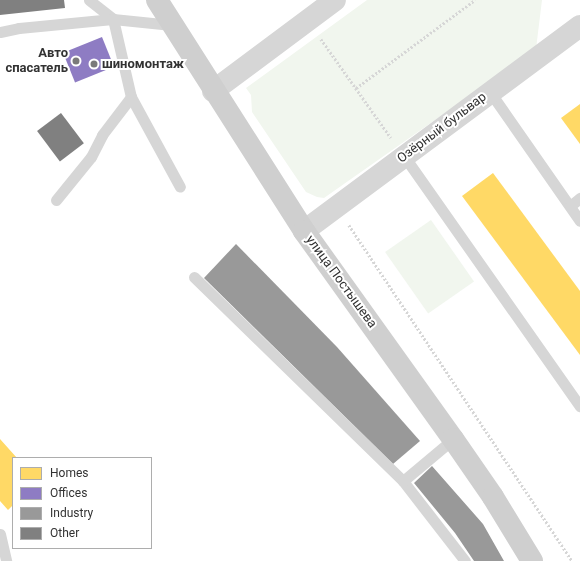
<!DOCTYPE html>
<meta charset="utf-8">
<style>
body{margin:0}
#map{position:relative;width:580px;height:561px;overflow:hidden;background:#fff;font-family:Roboto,sans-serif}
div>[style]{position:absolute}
.green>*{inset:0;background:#f1f6ee;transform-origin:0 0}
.homes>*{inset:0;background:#ffd966}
.offices>*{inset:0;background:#8e7cc3;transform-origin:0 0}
.industry>*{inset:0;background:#999}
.building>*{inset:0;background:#808080;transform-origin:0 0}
.path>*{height:2.5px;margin-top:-1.25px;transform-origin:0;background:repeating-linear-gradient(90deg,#d6d6d6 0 2px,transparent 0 4px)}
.service>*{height:11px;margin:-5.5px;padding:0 5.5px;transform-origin:5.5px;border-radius:5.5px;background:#d6d6d6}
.tertiary>*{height:22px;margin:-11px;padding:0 11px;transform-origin:11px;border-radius:11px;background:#d6d6d6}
.secondary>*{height:22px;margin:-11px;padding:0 11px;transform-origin:11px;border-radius:11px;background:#cfcfcf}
.dots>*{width:11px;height:11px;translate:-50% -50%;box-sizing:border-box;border:2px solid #fff;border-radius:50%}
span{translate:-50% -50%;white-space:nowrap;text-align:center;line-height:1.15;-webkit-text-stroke:4px #fff;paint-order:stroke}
.poi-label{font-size:13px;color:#323232;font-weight:700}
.right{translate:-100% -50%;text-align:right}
.left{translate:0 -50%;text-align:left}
.street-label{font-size:13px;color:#323232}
.legend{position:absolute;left:12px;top:457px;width:140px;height:92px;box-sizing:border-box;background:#fff;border:1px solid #adadad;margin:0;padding:5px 7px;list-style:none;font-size:12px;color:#323232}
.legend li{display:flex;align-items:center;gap:8px;height:20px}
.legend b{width:20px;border:1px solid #adadad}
</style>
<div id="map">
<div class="green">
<i style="clip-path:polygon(367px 0,542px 0,536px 49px,324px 198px,317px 197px,306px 192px,252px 112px,251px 95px,246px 88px)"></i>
<i style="left:431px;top:220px;width:75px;height:56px;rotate:55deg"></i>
</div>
<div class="homes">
<i style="clip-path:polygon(580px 104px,580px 144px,561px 118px)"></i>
<i style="clip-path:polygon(493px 173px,580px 291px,580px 355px,462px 196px)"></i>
<i style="clip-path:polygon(0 439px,17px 458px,13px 458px,13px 505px,8px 510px,0 501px)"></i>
</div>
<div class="offices">
<i style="left:102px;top:37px;width:32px;height:42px;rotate:68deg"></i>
</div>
<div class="industry">
<i style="clip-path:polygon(236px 244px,337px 347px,420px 441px,393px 464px,204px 278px)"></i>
<i style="clip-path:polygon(432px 466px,483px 524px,504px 561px,474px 561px,455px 533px,414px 483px)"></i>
</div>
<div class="building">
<i style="clip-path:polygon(0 0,64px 0,65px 8px,0 15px)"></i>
<i style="left:61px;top:113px;width:38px;height:30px;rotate:53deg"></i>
</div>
<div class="path">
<i style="left:321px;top:39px;width:121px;rotate:54.7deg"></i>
<i style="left:356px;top:88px;width:148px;rotate:-36.5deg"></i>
<i style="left:349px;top:225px;width:403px;rotate:56.4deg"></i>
</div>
<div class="service">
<i style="left:89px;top:0;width:31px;rotate:38deg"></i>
<i style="left:113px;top:19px;width:80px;rotate:77deg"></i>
<i style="left:131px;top:97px;width:102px;rotate:61.4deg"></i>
<i style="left:0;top:32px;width:19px;rotate:-12deg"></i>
<i style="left:19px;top:28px;width:94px;rotate:-5.5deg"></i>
<i style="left:113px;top:19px;width:59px;rotate:5.8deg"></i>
<i style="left:490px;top:92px;width:157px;rotate:55.1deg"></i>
<i style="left:404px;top:156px;width:306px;rotate:54.9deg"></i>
<i style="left:56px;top:200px;width:55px;rotate:-50.9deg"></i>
<i style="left:91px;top:157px;width:25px;rotate:-63deg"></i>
<i style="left:102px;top:135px;width:48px;rotate:-52.7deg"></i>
<i style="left:570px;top:206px;width:13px;rotate:-39deg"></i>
<i style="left:194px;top:277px;width:292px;rotate:44.3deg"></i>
<i style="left:403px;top:481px;width:101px;rotate:52.2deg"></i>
<i style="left:403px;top:481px;width:65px;rotate:-40deg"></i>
<i style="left:0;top:534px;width:28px;rotate:77deg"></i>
</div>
<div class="tertiary">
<i style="left:213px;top:91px;width:152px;rotate:-36.7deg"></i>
<i style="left:304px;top:231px;width:344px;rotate:-36.6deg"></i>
</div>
<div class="secondary">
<i style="left:157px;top:0;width:274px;rotate:57.5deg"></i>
<i style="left:304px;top:231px;width:256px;rotate:54.4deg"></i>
<i style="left:453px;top:439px;width:70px;rotate:55.4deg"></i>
<i style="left:493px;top:497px;width:75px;rotate:58.6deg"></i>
</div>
<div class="dots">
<i style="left:76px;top:61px;background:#7a7a7a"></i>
<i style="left:94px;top:64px;background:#7a7a7a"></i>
</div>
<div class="poi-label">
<span class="right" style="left:68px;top:61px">Авто<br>спасатель</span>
<span class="left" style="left:102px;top:64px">шиномонтаж</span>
</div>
<div class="street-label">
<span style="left:442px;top:128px;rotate:-37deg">Озёрный бульвар</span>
<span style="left:341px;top:282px;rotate:54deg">улица Постышева</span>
</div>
<ul class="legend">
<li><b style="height:11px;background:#ffd966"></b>Homes</li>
<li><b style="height:11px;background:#8e7cc3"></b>Offices</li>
<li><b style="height:11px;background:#999"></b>Industry</li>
<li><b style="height:11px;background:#808080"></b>Other</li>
</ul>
</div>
